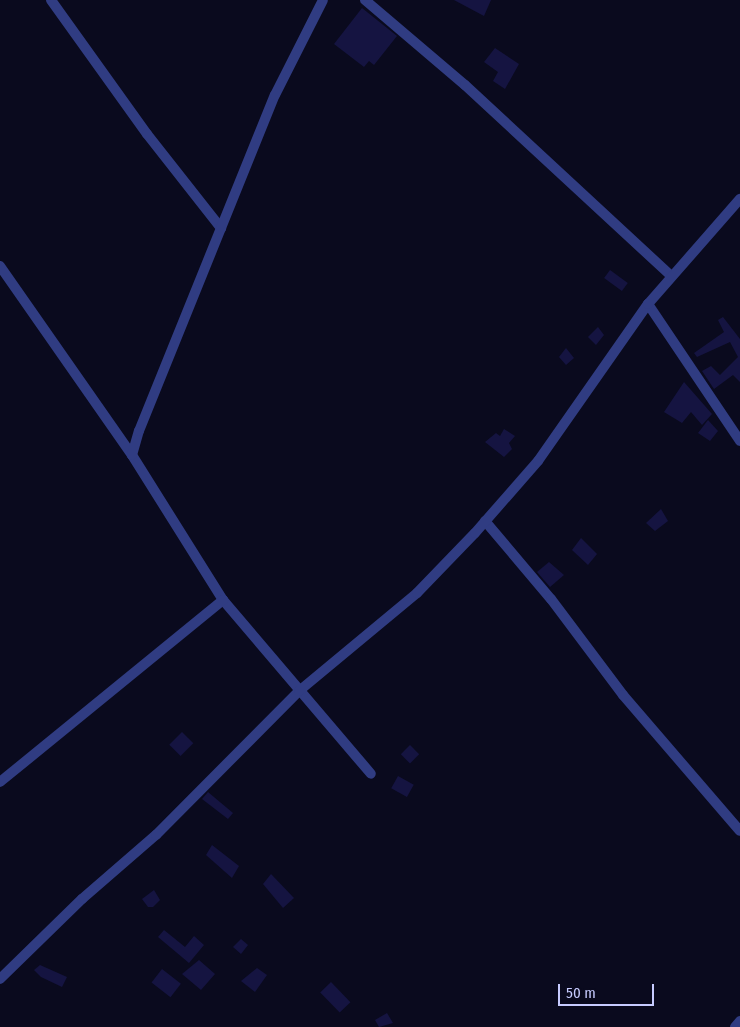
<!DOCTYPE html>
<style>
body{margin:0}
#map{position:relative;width:740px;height:1027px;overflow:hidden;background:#0a0a1e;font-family:"Fira Sans Condensed",sans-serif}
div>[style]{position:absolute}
.building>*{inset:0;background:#151441;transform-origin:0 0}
.street>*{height:10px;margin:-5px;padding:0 5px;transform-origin:5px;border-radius:5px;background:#303c82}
span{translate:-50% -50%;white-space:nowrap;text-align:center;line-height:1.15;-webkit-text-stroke:4.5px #0a0a1e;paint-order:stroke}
.scale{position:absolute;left:558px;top:984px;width:96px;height:22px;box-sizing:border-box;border:2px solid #c7cbff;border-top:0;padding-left:6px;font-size:15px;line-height:18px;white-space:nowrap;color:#c7cbff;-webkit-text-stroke:4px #0a0a1e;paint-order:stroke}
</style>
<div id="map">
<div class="building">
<i style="clip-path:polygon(454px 0,491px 0,484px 16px)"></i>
<i style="clip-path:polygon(362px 8px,397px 36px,374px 65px,369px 61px,364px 67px,334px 44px)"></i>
<i style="clip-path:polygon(495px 48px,519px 64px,505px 89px,493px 81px,498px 72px,484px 62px)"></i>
<i style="left:610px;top:270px;width:22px;height:10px;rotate:36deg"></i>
<i style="clip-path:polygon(723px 317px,740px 339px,740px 382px,733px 375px,714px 389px,702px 371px,711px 366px,720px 375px,738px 357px,730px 342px,697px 357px,694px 353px,724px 332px,718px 320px)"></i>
<i style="clip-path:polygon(598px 327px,604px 335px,596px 345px,588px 337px)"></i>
<i style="clip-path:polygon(566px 348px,574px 358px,566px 365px,559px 357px)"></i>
<i style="clip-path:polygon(684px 382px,712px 414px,702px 425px,691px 412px,682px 423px,664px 412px)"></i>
<i style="clip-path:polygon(708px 420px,718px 431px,710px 441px,698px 433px)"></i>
<i style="clip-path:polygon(504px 429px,515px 436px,509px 443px,512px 449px,504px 457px,485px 442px,496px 433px,500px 436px)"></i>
<i style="clip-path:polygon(661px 509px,668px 521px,655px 531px,646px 523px)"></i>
<i style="clip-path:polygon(581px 538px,597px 554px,588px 565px,572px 550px)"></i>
<i style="clip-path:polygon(549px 562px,564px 575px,550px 587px,537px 572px)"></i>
<i style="left:182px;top:732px;width:16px;height:18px;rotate:45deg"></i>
<i style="left:410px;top:745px;width:13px;height:13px;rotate:45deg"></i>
<i style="left:398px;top:776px;width:18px;height:14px;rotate:29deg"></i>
<i style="clip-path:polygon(208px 792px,233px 813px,228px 819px,202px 799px)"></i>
<i style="clip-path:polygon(212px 845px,239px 866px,232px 878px,206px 855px)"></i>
<i style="clip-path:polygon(271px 874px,294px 898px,283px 908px,263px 884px)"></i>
<i style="clip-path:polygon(154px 890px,160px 900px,153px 907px,148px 907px,142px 899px)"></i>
<i style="clip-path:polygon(164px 930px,185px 947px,194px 936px,204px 945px,189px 963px,158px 937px)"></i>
<i style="clip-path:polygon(241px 939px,248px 945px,241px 954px,233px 947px)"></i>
<i style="clip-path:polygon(199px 960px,215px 974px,201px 990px,182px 974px)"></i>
<i style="clip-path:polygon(40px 965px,67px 977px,62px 987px,41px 977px,34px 970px)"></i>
<i style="clip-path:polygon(257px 968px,267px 975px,255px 992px,241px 981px)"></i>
<i style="left:162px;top:969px;width:24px;height:17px;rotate:38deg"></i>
<i style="left:331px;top:982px;width:28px;height:15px;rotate:46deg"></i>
<i style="clip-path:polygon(387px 1013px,393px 1023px,379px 1027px,375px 1020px)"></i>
</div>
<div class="street">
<i style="left:51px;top:0;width:165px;rotate:54.4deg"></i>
<i style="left:147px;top:134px;width:120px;rotate:51.8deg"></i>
<i style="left:365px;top:0;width:131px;rotate:40.4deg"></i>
<i style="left:465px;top:85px;width:281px;rotate:42.8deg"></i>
<i style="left:0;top:266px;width:231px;rotate:55.1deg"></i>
<i style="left:132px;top:455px;width:171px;rotate:57.9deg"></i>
<i style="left:223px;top:600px;width:228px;rotate:49.6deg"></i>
<i style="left:648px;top:304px;width:165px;rotate:56.1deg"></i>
<i style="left:132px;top:455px;width:25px;rotate:-74deg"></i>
<i style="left:139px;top:431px;width:362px;rotate:-68deg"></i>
<i style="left:275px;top:95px;width:106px;rotate:-63.2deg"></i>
<i style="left:485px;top:521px;width:102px;rotate:49.8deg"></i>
<i style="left:551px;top:599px;width:120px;rotate:53.1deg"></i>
<i style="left:623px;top:695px;width:179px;rotate:49.3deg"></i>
<i style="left:0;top:782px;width:288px;rotate:-39.2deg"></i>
<i style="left:0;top:979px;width:115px;rotate:-44.3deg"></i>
<i style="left:82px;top:899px;width:98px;rotate:-40.9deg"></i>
<i style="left:156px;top:835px;width:203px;rotate:-45.2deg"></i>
<i style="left:299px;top:691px;width:153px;rotate:-39.7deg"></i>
<i style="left:417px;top:593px;width:83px;rotate:-46deg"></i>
<i style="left:475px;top:533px;width:96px;rotate:-48.8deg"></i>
<i style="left:538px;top:461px;width:192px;rotate:-55deg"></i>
<i style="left:648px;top:304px;width:140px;rotate:-48.8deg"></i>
<i style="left:735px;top:1027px;width:8px;rotate:-50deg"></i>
</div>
<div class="scale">50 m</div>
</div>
